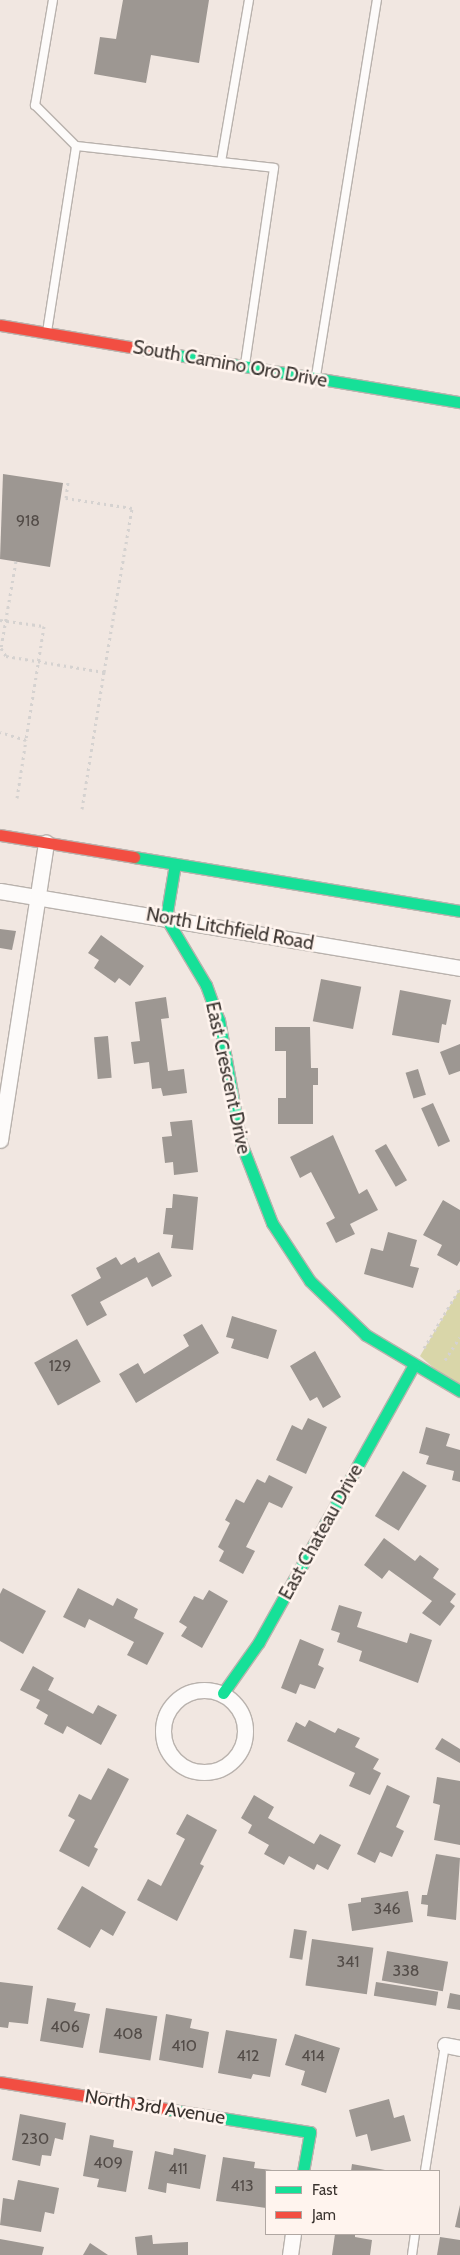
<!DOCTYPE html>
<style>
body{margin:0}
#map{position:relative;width:460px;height:2255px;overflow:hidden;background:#f1e7e1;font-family:Cabin,sans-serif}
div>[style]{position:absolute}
.green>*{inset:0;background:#d9d6a9}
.building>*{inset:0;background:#9d9792;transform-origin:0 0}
.path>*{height:3px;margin-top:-1.5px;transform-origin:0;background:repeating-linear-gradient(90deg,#d5d2d0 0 2.5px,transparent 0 6.5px)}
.roads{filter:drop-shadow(1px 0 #b9b2ad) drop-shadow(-1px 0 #b9b2ad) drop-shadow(0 1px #b9b2ad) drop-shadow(0 -1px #b9b2ad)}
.lane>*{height:8px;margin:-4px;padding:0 4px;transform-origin:4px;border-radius:4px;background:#fdfbfa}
.street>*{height:15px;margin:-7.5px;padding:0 7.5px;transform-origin:7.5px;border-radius:7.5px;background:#fdfbfa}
.street>.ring{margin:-7.5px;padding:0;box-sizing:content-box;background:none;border:15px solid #fdfbfa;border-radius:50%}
.fast>*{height:11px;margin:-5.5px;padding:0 5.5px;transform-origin:5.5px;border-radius:5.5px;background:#16e098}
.jam>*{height:11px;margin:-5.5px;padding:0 5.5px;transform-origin:5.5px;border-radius:5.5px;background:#f24e42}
span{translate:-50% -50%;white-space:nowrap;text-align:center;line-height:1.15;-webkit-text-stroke:5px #fff4ee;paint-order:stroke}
.number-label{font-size:16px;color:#534c48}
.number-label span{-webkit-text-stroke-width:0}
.street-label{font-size:19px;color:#3a332f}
.legend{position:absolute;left:265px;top:2170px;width:175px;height:65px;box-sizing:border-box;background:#fff4ee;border:1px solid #b0a7a2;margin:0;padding:6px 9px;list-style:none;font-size:15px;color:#3a332f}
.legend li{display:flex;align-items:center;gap:10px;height:25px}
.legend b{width:25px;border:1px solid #b0a7a2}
</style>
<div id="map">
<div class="green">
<i style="clip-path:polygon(460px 1289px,460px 1391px,420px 1356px)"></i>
</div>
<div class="building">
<i style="clip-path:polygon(123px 0,209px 0,199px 63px,151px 55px,146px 83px,94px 74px,100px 37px,116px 39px)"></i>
<i style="clip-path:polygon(3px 474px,63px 483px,50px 567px,0 559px)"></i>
<i style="clip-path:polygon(0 929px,16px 931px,12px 950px,0 948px)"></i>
<i style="clip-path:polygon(101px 935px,144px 966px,130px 986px,119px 978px,115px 983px,94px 968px,99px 960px,88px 953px)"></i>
<i style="left:321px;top:979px;width:41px;height:43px;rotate:11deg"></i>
<i style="clip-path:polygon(400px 990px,451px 1000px,446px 1025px,442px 1024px,439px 1043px,392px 1035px)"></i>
<i style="clip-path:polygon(166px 997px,169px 1018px,161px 1019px,168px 1071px,184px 1069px,187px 1093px,163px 1096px,161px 1088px,152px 1089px,149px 1062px,134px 1064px,131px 1042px,140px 1041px,135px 1002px)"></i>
<i style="clip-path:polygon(275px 1027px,310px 1027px,311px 1068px,318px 1068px,318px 1085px,313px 1085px,313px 1124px,278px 1124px,278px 1098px,286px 1098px,286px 1051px,275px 1051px)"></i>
<i style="left:108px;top:1036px;width:42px;height:14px;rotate:85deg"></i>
<i style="clip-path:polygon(460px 1044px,460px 1071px,449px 1075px,440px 1052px)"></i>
<i style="left:418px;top:1069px;width:27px;height:13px;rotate:73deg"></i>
<i style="left:433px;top:1103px;width:42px;height:13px;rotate:66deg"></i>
<i style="clip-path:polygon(192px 1120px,198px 1172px,174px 1175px,173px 1162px,165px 1163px,162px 1137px,172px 1136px,170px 1122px)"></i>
<i style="clip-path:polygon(333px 1135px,359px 1194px,367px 1189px,378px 1210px,350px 1224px,355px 1234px,336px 1243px,326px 1223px,335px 1218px,311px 1172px,300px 1178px,290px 1157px)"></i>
<i style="left:386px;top:1144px;width:42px;height:13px;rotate:60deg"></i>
<i style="clip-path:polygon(173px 1194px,198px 1197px,193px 1250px,171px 1248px,173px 1235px,163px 1234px,166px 1208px,172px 1208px)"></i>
<i style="clip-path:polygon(443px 1200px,460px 1210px,460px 1261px,457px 1266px,437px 1255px,442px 1245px,423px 1235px)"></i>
<i style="clip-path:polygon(388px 1232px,417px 1240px,410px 1266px,419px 1268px,413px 1288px,364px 1274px,371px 1248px,383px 1251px)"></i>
<i style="clip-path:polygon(159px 1252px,172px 1276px,152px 1287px,147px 1277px,100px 1302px,107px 1315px,87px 1326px,71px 1295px,101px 1278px,96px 1268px,116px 1257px,121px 1265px,135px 1257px,138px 1263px)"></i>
<i style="clip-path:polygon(232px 1316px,277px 1330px,268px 1359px,231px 1348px,234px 1339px,226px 1337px)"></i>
<i style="clip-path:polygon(202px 1324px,219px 1353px,136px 1403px,119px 1374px,138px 1363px,144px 1374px,189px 1346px,183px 1335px)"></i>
<i style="left:77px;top:1339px;width:49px;height:49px;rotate:61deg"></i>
<i style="clip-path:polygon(315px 1351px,341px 1397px,323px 1408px,317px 1397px,310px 1401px,290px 1366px)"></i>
<i style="clip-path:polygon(308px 1418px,327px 1427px,306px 1474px,276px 1460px,292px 1425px,302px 1430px)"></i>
<i style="clip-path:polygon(426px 1427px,450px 1434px,446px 1446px,460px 1450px,460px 1482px,452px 1480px,454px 1471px,426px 1464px,429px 1456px,419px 1453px)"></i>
<i style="left:403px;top:1471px;width:28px;height:53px;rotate:32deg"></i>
<i style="clip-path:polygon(269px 1475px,293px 1487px,282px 1508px,269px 1502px,246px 1547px,255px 1551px,243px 1574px,219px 1561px,224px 1551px,218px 1547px,230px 1523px,225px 1520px,236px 1499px,244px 1503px,257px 1479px,265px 1483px)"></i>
<i style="clip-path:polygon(384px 1538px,415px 1561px,420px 1555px,439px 1569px,433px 1578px,456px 1594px,450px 1602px,455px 1606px,440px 1626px,422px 1613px,432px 1601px,389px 1570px,382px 1579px,364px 1565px)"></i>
<i style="clip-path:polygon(3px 1588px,46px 1611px,23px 1654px,0 1641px,0 1594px)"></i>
<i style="clip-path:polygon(78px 1588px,113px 1606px,117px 1598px,138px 1609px,134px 1618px,164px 1633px,147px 1665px,127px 1655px,134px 1642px,89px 1619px,85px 1628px,63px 1617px)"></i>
<i style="clip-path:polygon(209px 1590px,228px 1601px,202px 1648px,181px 1636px,187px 1627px,179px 1622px,194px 1596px,203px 1600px)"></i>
<i style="clip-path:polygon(339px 1605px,362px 1612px,357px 1627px,407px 1643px,410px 1633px,432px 1640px,418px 1683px,359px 1661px,362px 1651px,337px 1642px,340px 1633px,331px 1630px)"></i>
<i style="clip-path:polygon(300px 1639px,324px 1649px,318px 1665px,324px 1668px,315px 1689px,300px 1684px,296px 1694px,281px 1688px)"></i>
<i style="clip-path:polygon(33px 1666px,54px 1678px,48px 1690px,93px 1714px,98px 1705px,117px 1715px,101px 1745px,67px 1726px,63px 1734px,44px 1724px,48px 1715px,36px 1708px,40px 1700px,20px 1690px)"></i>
<i style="clip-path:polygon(309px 1720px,335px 1733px,338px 1728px,360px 1738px,355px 1747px,379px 1759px,373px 1769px,381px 1773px,370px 1795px,349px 1786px,355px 1773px,287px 1741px,296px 1722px,305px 1727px)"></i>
<i style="clip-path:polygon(442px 1738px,460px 1749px,460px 1763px,435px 1749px)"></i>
<i style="clip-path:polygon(108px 1768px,129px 1779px,94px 1847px,98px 1849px,89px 1867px,59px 1851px,75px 1820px,68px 1816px,79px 1794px,91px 1800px)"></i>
<i style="clip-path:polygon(437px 1777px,460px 1781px,460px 1845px,434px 1840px,440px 1805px,433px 1803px)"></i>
<i style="clip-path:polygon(387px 1785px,410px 1796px,396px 1827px,404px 1831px,392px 1857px,380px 1852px,375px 1863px,357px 1854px)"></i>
<i style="clip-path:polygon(254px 1795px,274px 1807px,268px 1818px,314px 1844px,320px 1834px,341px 1845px,328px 1870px,317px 1864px,314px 1870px,289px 1856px,284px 1865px,264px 1854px,269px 1845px,248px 1833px,252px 1825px,241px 1818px)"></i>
<i style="clip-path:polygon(187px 1814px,217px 1830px,200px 1864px,204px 1866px,177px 1921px,137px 1900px,148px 1879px,161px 1886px,185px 1839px,176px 1834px)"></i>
<i style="clip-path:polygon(436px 1854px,460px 1858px,456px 1920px,427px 1916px,428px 1905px,421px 1904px,422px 1895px,427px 1895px)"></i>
<i style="clip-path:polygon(82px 1886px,126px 1912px,113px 1936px,101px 1929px,90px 1948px,57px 1929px)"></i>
<i style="clip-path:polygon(408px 1891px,413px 1922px,352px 1931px,348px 1904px,361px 1902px,361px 1898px)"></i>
<i style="left:294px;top:1929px;width:13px;height:29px;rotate:9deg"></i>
<i style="left:312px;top:1939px;width:62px;height:47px;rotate:8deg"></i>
<i style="left:387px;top:1951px;width:62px;height:30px;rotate:10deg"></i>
<i style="clip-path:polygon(0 1982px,33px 1986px,28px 2024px,9px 2022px,8px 2028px,0 2027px)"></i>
<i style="left:376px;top:1982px;width:63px;height:14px;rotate:9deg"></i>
<i style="clip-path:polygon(450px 1993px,460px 1995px,460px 2010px,447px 2008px)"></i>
<i style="clip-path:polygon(47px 1998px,76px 2003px,74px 2011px,90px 2014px,83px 2048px,40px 2041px)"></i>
<i style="left:106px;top:2008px;width:52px;height:45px;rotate:9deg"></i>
<i style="clip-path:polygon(166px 2014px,192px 2019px,190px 2028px,209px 2032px,203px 2068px,159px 2060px)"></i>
<i style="clip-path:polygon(226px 2030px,277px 2039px,270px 2077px,253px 2074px,251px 2079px,218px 2073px)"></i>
<i style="clip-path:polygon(295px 2034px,340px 2048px,326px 2093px,301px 2085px,305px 2071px,285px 2065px)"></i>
<i style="clip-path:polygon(389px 2099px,394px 2118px,404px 2115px,411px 2141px,371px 2151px,367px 2134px,356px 2137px,349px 2110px)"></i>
<i style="clip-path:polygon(20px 2114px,66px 2123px,63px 2140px,55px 2138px,51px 2156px,42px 2155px,40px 2166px,12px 2160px)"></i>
<i style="clip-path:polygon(90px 2135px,114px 2140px,113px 2147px,133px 2151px,126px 2192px,97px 2187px,99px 2179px,83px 2176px)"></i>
<i style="clip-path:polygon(174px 2148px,206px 2155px,200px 2189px,167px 2183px,166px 2193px,148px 2189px,155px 2151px,173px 2155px)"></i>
<i style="clip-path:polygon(223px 2157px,255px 2162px,254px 2168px,272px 2170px,266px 2171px,266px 2208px,216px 2201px)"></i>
<i style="clip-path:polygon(352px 2164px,385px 2170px,385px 2171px,351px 2171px)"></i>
<i style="clip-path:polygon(18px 2180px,59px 2188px,54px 2214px,45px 2212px,41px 2232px,0 2225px,3px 2198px,14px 2200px)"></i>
<i style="clip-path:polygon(460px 2205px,460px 2228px,455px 2227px)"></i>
<i style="clip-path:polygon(335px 2234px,355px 2234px,355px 2237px,372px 2240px,370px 2255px,332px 2255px)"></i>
<i style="clip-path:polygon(152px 2235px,153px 2244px,188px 2242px,188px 2255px,137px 2255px,135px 2237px)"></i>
<i style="clip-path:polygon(440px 2237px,460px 2240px,460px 2255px,437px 2255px)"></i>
<i style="clip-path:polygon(0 2239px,44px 2247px,42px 2255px,0 2255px)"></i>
<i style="clip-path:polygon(90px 2243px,108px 2255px,83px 2255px)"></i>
</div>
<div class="path">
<i style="left:16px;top:561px;width:88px;rotate:99.8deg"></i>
<i style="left:1px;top:648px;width:9px;rotate:58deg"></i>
<i style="left:6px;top:656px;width:99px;rotate:9.3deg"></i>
<i style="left:104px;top:672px;width:166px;rotate:-80.3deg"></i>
<i style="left:132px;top:508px;width:67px;rotate:-171.4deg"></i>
<i style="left:66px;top:498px;width:16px;rotate:-83deg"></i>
<i style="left:0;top:620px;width:44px;rotate:7.8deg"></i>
<i style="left:44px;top:626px;width:115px;rotate:99deg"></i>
<i style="left:26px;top:740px;width:27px;rotate:-163deg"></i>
<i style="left:17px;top:798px;width:59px;rotate:-81.2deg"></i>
<i style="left:82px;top:809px;width:139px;rotate:-80.9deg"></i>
<i style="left:424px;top:1348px;width:70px;rotate:-59deg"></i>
<i style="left:445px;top:1360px;width:27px;rotate:-57deg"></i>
</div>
<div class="roads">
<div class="lane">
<i style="left:53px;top:0;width:107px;rotate:99.7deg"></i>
<i style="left:35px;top:105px;width:58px;rotate:45deg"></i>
<i style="left:221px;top:162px;width:164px;rotate:-80.2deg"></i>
<i style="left:47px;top:332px;width:188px;rotate:-81.1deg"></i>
<i style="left:76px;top:146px;width:199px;rotate:6.3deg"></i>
<i style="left:274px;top:168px;width:198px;rotate:98.4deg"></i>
<i style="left:316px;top:376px;width:381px;rotate:-80.8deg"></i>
<i style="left:425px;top:2171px;width:128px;rotate:-81deg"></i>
<i style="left:412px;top:2255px;width:21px;rotate:-82deg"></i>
</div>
<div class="street">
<i style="left:0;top:891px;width:466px;rotate:9.5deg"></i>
<i style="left:0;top:1140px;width:301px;rotate:-81.2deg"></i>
<i class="ring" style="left:163px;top:1690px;width:67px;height:67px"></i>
<i style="left:445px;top:2045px;width:15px;rotate:11deg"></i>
<i style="left:290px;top:2255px;width:21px;rotate:-82deg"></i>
</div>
<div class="fast">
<i style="left:154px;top:351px;width:310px;rotate:9.5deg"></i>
<i style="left:134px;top:857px;width:330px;rotate:9.4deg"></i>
<i style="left:175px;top:864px;width:55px;rotate:99.5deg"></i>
<i style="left:166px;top:918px;width:78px;rotate:59.2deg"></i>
<i style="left:206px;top:985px;width:37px;rotate:70deg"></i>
<i style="left:219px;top:1020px;width:125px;rotate:79.9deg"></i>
<i style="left:241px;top:1143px;width:86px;rotate:68.8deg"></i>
<i style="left:272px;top:1223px;width:69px;rotate:56.8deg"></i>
<i style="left:310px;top:1281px;width:78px;rotate:44deg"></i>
<i style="left:366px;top:1335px;width:109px;rotate:30.8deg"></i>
<i style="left:223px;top:1693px;width:62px;rotate:-54.8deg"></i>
<i style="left:259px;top:1642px;width:316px;rotate:-60.8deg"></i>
<i style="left:166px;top:2109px;width:146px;rotate:9.1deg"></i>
<i style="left:310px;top:2132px;width:40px;rotate:100deg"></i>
</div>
<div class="jam">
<i style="left:0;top:325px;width:156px;rotate:9.6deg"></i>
<i style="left:0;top:835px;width:136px;rotate:9.3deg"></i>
<i style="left:0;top:2082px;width:168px;rotate:9.2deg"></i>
</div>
</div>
<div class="number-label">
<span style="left:28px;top:521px">918</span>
<span style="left:60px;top:1366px">129</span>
<span style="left:387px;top:1909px">346</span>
<span style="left:348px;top:1962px">341</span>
<span style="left:406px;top:1971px">338</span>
<span style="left:65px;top:2027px">406</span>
<span style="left:128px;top:2034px">408</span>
<span style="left:184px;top:2046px">410</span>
<span style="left:248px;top:2056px">412</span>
<span style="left:313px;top:2056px">414</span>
<span style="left:35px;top:2139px">230</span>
<span style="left:108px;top:2163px">409</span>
<span style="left:178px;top:2169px">411</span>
<span style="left:242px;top:2186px">413</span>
</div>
<div class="street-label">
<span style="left:230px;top:364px;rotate:10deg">South Camino Oro Drive</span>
<span style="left:230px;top:929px;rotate:10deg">North Litchfield Road</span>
<span style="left:228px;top:1078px;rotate:78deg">East Crescent Drive</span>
<span style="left:321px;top:1532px;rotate:-61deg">East Chateau Drive</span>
<span style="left:155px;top:2107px;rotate:9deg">North 3rd Avenue</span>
</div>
<ul class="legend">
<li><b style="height:6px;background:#16e098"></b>Fast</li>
<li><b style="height:6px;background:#f24e42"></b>Jam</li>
</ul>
</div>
